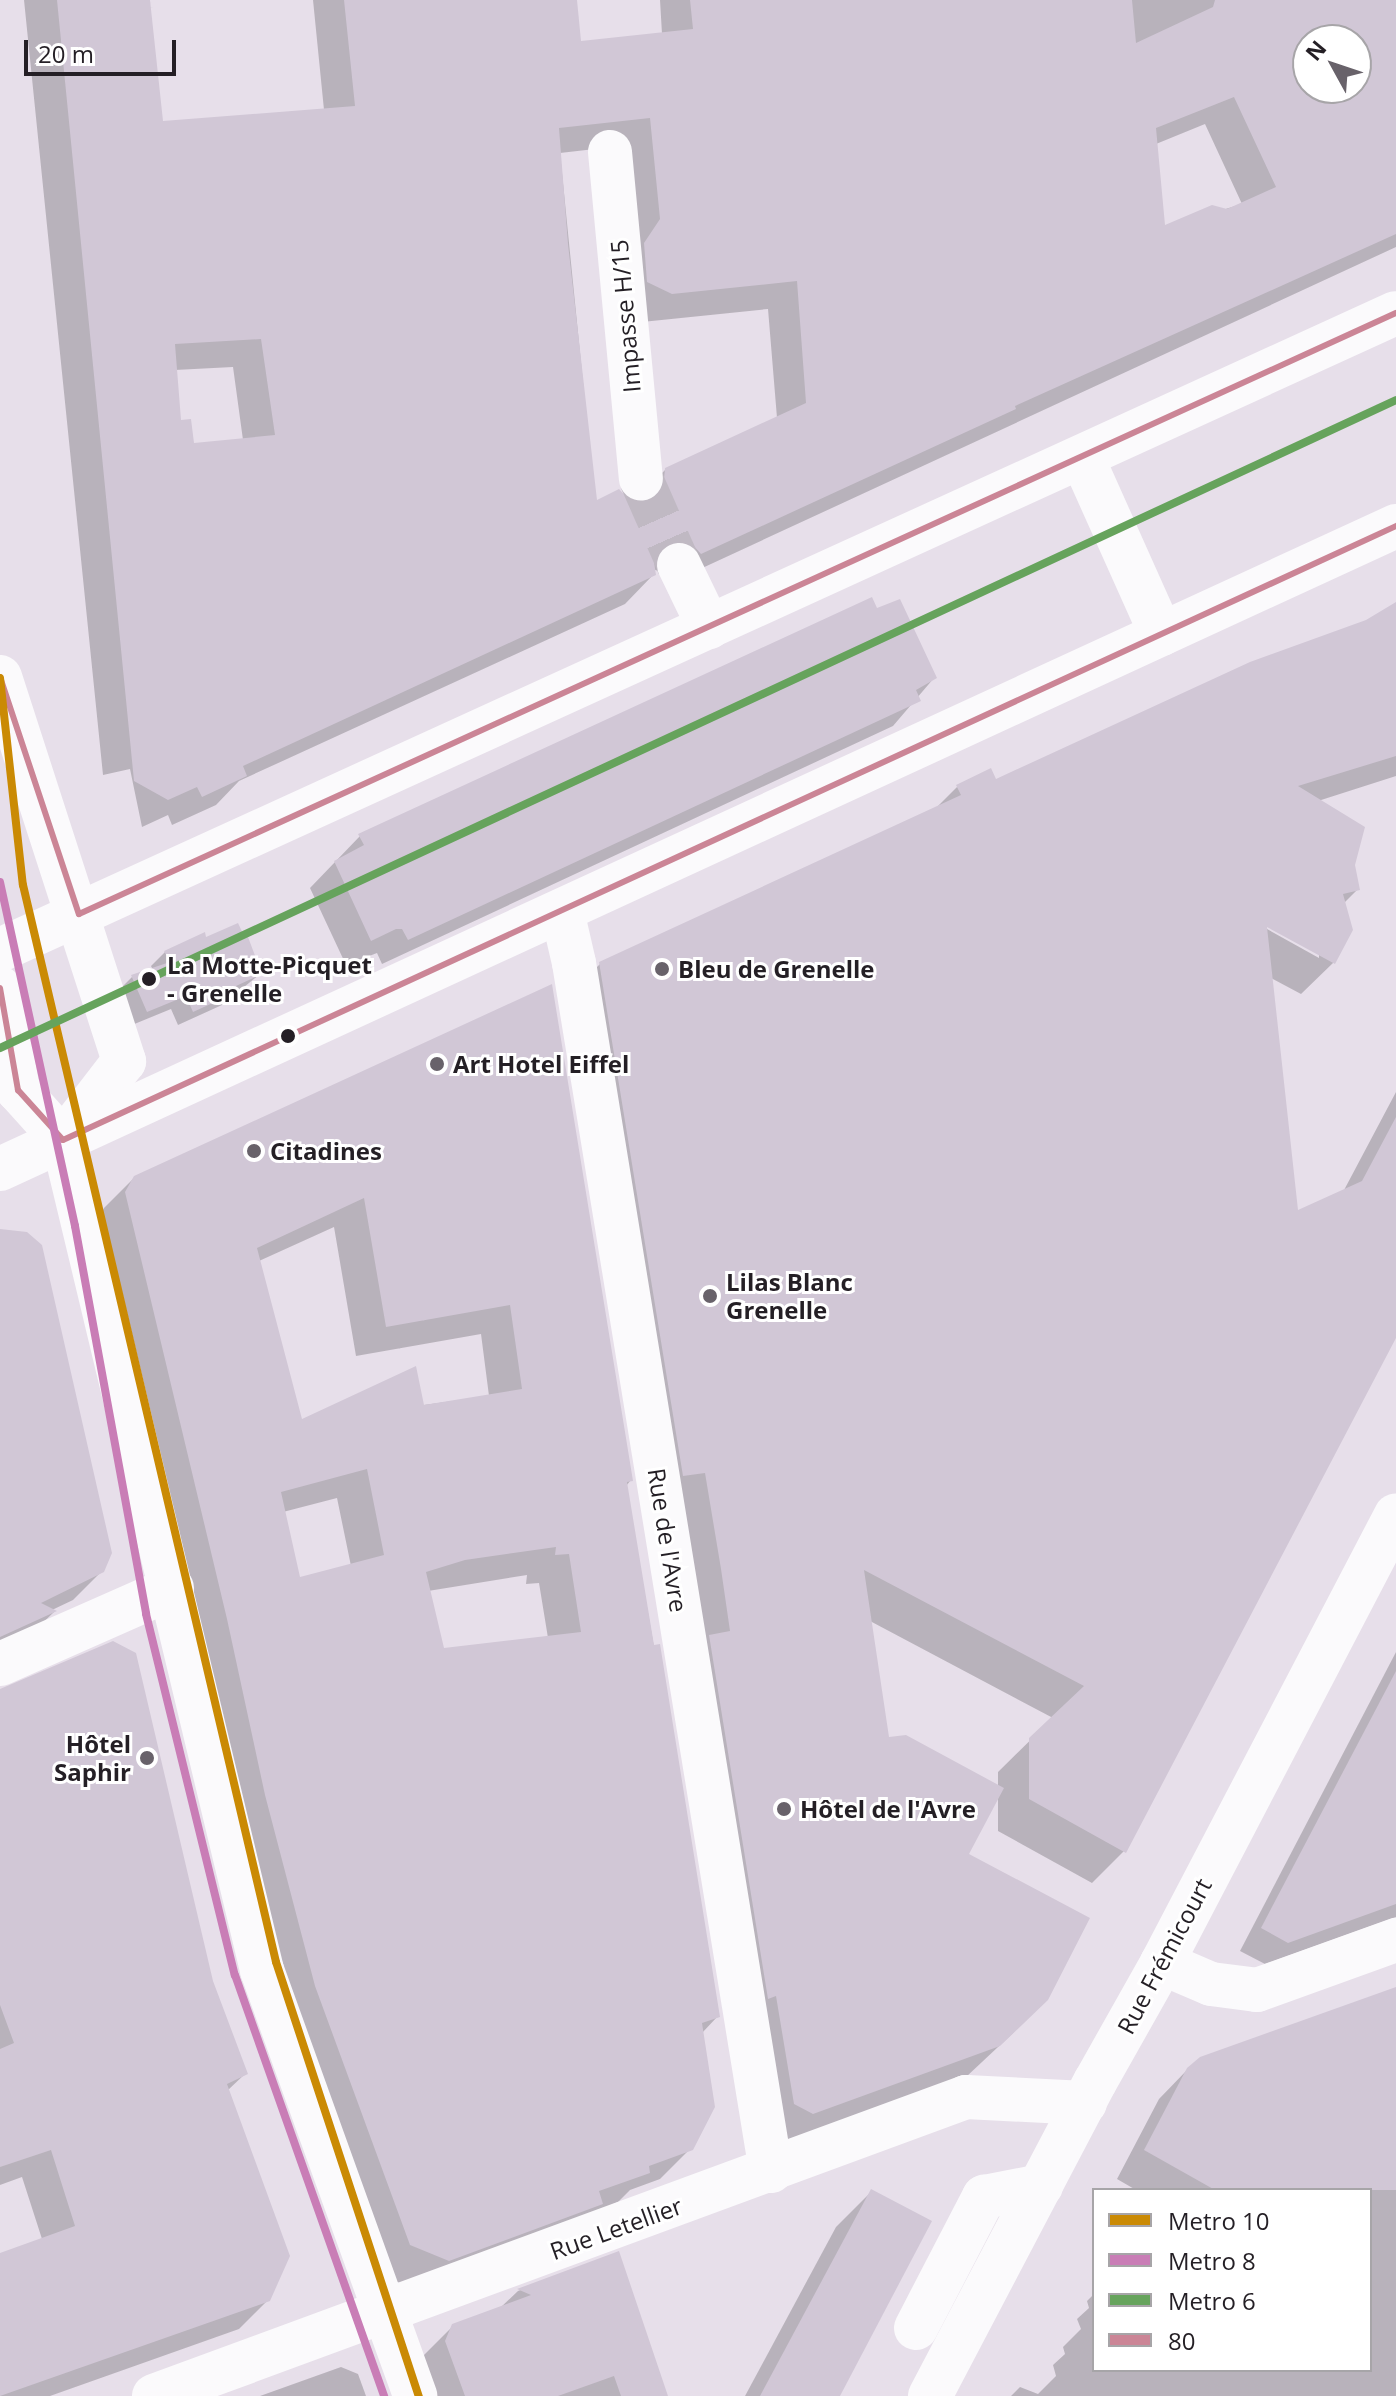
<!DOCTYPE html>
<meta charset="utf-8">
<style>
body{margin:0}
#map{position:relative;width:1396px;height:2396px;overflow:hidden;background:#e7dfea;font-family:"Open Sans",sans-serif}
div>[style]{position:absolute}
.shadow>*{inset:0;background:#0003}
.building>*{inset:0;background:#d1c7d6}
.minor-tunnel>*{height:44px;margin-top:-22px;transform-origin:0;background:repeating-linear-gradient(90deg,#c0b9c3 0 44px,transparent 0 66px)}
.minor>*{height:44px;margin:-22px;padding:0 22px;transform-origin:22px;border-radius:22px;background:#fbfafc}
.major>*{height:44px;margin:-22px;padding:0 22px;transform-origin:22px;border-radius:22px;background:#fbfafc}
.bus-1>*{height:6px;margin:-3px;padding:0 3px;transform-origin:3px;border-radius:3px;background:#cb8596}
.metro-1>*{height:8px;margin:-4px;padding:0 4px;transform-origin:4px;border-radius:4px;background:#ca8a04}
.metro-2>*{height:8px;margin:-4px;padding:0 4px;transform-origin:4px;border-radius:4px;background:#c97db6}
.metro-3>*{height:8px;margin:-4px;padding:0 4px;transform-origin:4px;border-radius:4px;background:#66a35c}
.dots>*{width:22px;height:22px;translate:-50% -50%;box-sizing:border-box;border:4px solid #fff;border-radius:50%}
span{translate:-50% -50%;white-space:nowrap;text-align:center;line-height:1.15;-webkit-text-stroke:6px #fff;paint-order:stroke}
.street-label{font-size:24px;color:#241f25}
.stop-label{font-size:24px;color:#241f25;font-weight:700}
.left{translate:0 -50%;text-align:left}
.poi-label{font-size:24px;color:#241f25;font-weight:700}
.right{translate:-100% -50%;text-align:right}
.legend{position:absolute;left:1092px;top:2188px;width:280px;height:184px;box-sizing:border-box;background:#fff;border:2px solid #a7a5a8;margin:0;padding:10px 14px;list-style:none;font-size:24px;color:#241f25}
.legend li{display:flex;align-items:center;gap:16px;height:40px}
.legend b{width:40px;border:2px solid #a7a5a8}
.north{position:absolute;left:1292px;top:24px;width:80px;height:80px;box-sizing:border-box;background:#fff;border:2px solid #a7a5a8;border-radius:50%;rotate:310deg;font-size:22px;font-weight:700;line-height:32px;text-align:center;color:#241f25}
.north::after{content:'';display:block;margin:auto;width:28px;height:36px;background:#68626a;clip-path:polygon(50% 0,100% 100%,50% 72%,0 100%)}
.scale{position:absolute;left:24px;top:40px;width:152px;height:36px;box-sizing:border-box;border:4px solid #241f25;border-top:0;padding-left:10px;font-size:24px;line-height:28px;white-space:nowrap;color:#241f25;-webkit-text-stroke:6px #fff;paint-order:stroke}
</style>
<div id="map">
<div class="shadow">
<i style="clip-path:polygon(evenodd,24px 0,148px 0,161px 123px,324px 110px,313px 0,575px 0,580px 43px,662px 34px,660px 0,1396px 0,1396px 247px,672px 582px,663px 573px,653px 569px,654px 574px,625px 604px,239px 781px,216px 805px,172px 825px,168px 815px,142px 827px,130px 769px,103px 775px,24px 0,1308px 40px,1356px 40px,1356px 88px,1308px 88px,1308px 40px,24px 0,1205px 124px,1242px 204px,1163px 228px,1156px 144px,1205px 124px,24px 0,621px 146px,642px 322px,768px 309px,777px 418px,666px 469px,637px 499px,636px 504px,595px 502px,560px 153px,621px 146px,24px 0,233px 367px,243px 440px,192px 445px,180px 422px,175px 370px,233px 367px)"></i>
<i style="clip-path:polygon(evenodd,1396px 604px,1396px 776px,1318px 801px,1353px 865px,1358px 889px,1343px 904px,1333px 963px,1301px 994px,1271px 978px,1297px 1213px,1343px 1192px,1396px 1092px,1396px 1334px,1124px 1851px,1092px 1883px,998px 1831px,998px 1795px,966px 1855px,1014px 2032px,966px 2077px,780px 2145px,568px 996px,600px 964px,934px 810px,958px 786px,995px 781px,1367px 622px,1396px 604px,1259px 921px,1319px 953px,1319px 958px,1258px 924px,1259px 921px,1396px 604px,870px 1621px,1053px 1718px,998px 1772px,998px 1787px,887px 1740px,870px 1621px)"></i>
<i style="clip-path:polygon(876px 610px,934px 678px,893px 726px,382px 964px,377px 953px,346px 965px,310px 888px,360px 836px)"></i>
<i style="clip-path:polygon(205px 940px,260px 974px,222px 1005px,178px 1025px,171px 1009px,132px 1025px,118px 991px,132px 977px,153px 970px,151px 966px,165px 952px)"></i>
<i style="clip-path:polygon(evenodd,551px 987px,631px 1480px,626px 1486px,718px 2016px,702px 2033px,691px 2148px,660px 2179px,630px 2190px,618px 2202px,417px 2290px,380px 2275px,286px 2017px,96px 1224px,104px 1208px,135px 1177px,551px 987px,334px 1227px,356px 1356px,481px 1334px,489px 1396px,301px 1422px,259px 1261px,334px 1227px,551px 987px,337px 1498px,351px 1566px,298px 1580px,283px 1512px,337px 1498px,551px 987px,527px 1575px,526px 1584px,539px 1583px,548px 1638px,442px 1650px,428px 1591px,527px 1575px)"></i>
<i style="clip-path:polygon(0 1240px,102px 1571px,73px 1600px,52px 1610px,54px 1612px,26px 1639px,0 1652px)"></i>
<i style="clip-path:polygon(1396px 1652px,1396px 1917px,1265px 1964px,1240px 1951px)"></i>
<i style="clip-path:polygon(0 1694px,211px 1982px,246px 2073px,227px 2091px,268px 2300px,239px 2329px,50px 2396px,0 2396px,0 2256px,42px 2239px,22px 2177px,0 2185px)"></i>
<i style="clip-path:polygon(1396px 1988px,1396px 2396px,1011px 2396px,1020px 2387px,1038px 2394px,1056px 2376px,1053px 2365px,1065px 2354px,1063px 2347px,1081px 2329px,1077px 2319px,1089px 2308px,1087px 2301px,1094px 2294px,1094px 2370px,1370px 2370px,1370px 2190px,1136px 2190px,1117px 2179px,1159px 2099px,1188px 2069px)"></i>
<i style="clip-path:polygon(872px 2191px,838px 2396px,745px 2396px,836px 2227px)"></i>
<i style="clip-path:polygon(618px 2254px,665px 2396px,417px 2396px,417px 2362px,453px 2326px,500px 2308px,518px 2291px)"></i>
<i style="clip-path:polygon(341px 2367px,358px 2374px,366px 2396px,260px 2396px)"></i>
</div>
<div class="building">
<i style="clip-path:polygon(evenodd,57px 0,150px 0,163px 121px,355px 106px,344px 0,577px 0,581px 41px,693px 29px,690px 0,1132px 0,1136px 43px,1213px 7px,1215px 0,1396px 0,1396px 234px,1015px 406px,1016px 409px,701px 554px,692px 544px,682px 540px,669px 542px,658px 552px,654px 562px,656px 575px,243px 766px,247px 776px,202px 797px,197px 787px,168px 800px,134px 781px,57px 0,1308px 40px,1356px 40px,1356px 88px,1308px 88px,1308px 40px,57px 0,1234px 97px,1276px 187px,1227px 209px,1212px 205px,1165px 225px,1156px 128px,1234px 97px,57px 0,650px 118px,660px 219px,644px 243px,647px 282px,672px 294px,797px 281px,806px 403px,665px 468px,663px 490px,655px 500px,643px 504px,630px 501px,619px 489px,597px 500px,568px 244px,559px 128px,650px 118px,57px 0,261px 339px,275px 435px,194px 443px,191px 419px,181px 420px,175px 344px,261px 339px)"></i>
<i style="clip-path:polygon(872px 597px,877px 608px,900px 599px,937px 678px,916px 690px,921px 701px,408px 940px,402px 929px,396px 929px,371px 941px,334px 861px,364px 845px,358px 834px)"></i>
<i style="clip-path:polygon(1396px 602px,1396px 756px,1298px 786px,1365px 827px,1355px 865px,1360px 890px,1343px 894px,1353px 930px,1335px 964px,1267px 927px,1298px 1210px,1362px 1181px,1396px 1117px,1396px 1338px,1126px 1853px,1029px 1799px,1029px 1738px,1084px 1686px,864px 1570px,889px 1737px,906px 1735px,1004px 1788px,969px 1854px,1090px 1918px,1048px 2000px,1000px 2046px,813px 2114px,794px 2104px,776px 1996px,768px 1999px,709px 1635px,730px 1631px,721px 1569px,705px 1473px,683px 1476px,599px 962px,961px 795px,956px 785px,991px 768px,996px 779px,1250px 662px,1366px 620px)"></i>
<i style="clip-path:polygon(238px 923px,245px 938px,248px 937px,262px 974px,236px 986px,239px 991px,193px 1012px,186px 996px,147px 1012px,131px 975px,170px 962px,164px 951px,205px 932px,206px 937px)"></i>
<i style="clip-path:polygon(evenodd,552px 984px,633px 1481px,627px 1482px,654px 1645px,660px 1644px,720px 2017px,702px 2023px,715px 2107px,693px 2150px,649px 2166px,650px 2173px,599px 2191px,603px 2204px,449px 2261px,410px 2245px,315px 1986px,265px 1795px,227px 1619px,125px 1192px,134px 1176px,552px 984px,364px 1198px,386px 1327px,510px 1305px,522px 1389px,424px 1405px,416px 1366px,302px 1419px,257px 1248px,364px 1198px,552px 984px,367px 1469px,384px 1555px,300px 1577px,281px 1492px,367px 1469px,552px 984px,556px 1547px,555px 1555px,569px 1554px,581px 1632px,444px 1648px,426px 1572px,465px 1560px,556px 1547px)"></i>
<i style="clip-path:polygon(0 1229px,27px 1232px,42px 1245px,112px 1553px,104px 1572px,41px 1603px,57px 1611px,0 1637px)"></i>
<i style="clip-path:polygon(113px 1641px,136px 1653px,213px 1981px,248px 2074px,227px 2084px,290px 2256px,270px 2301px,0 2396px,0 2253px,75px 2226px,51px 2150px,0 2167px,0 2049px,14px 2043px,0 2005px,0 1689px)"></i>
<i style="clip-path:polygon(1396px 1671px,1396px 1904px,1288px 1943px,1261px 1928px)"></i>
<i style="clip-path:polygon(1396px 1987px,1396px 2190px,1215px 2190px,1144px 2150px,1187px 2068px,1200px 2057px)"></i>
<i style="clip-path:polygon(871px 2189px,932px 2221px,840px 2396px,760px 2396px)"></i>
<i style="clip-path:polygon(619px 2251px,668px 2396px,621px 2396px,614px 2376px,558px 2396px,465px 2396px,445px 2341px,452px 2324px,531px 2295px,517px 2289px)"></i>
</div>
<div class="minor-tunnel">
<i style="left:641px;top:479px;width:94px;rotate:66.2deg"></i>
</div>
<div class="minor">
<i style="left:610px;top:152px;width:328px;rotate:84.6deg"></i>
<i style="left:1082px;top:457px;width:194px;rotate:65.9deg"></i>
<i style="left:679px;top:565px;width:69px;rotate:64.2deg"></i>
<i style="left:562px;top:911px;width:53px;rotate:77deg"></i>
<i style="left:574px;top:963px;width:1224px;rotate:80.74deg"></i>
<i style="left:63px;top:1140px;width:854px;rotate:76.52deg"></i>
<i style="left:262px;top:1970px;width:453px;rotate:70.2deg"></i>
<i style="left:0;top:1664px;width:188px;rotate:-23.8deg"></i>
<i style="left:1162px;top:1963px;width:53px;rotate:23.2deg"></i>
<i style="left:1211px;top:1984px;width:46px;rotate:7.4deg"></i>
<i style="left:1257px;top:1990px;width:148px;rotate:-19.8deg"></i>
<i style="left:916px;top:2328px;width:148px;rotate:-62.6deg"></i>
<i style="left:984px;top:2197px;width:58px;rotate:-10.9deg"></i>
<i style="left:154px;top:2396px;width:865px;rotate:-20.22deg"></i>
<i style="left:966px;top:2097px;width:119px;rotate:2.9deg"></i>
</div>
<div class="major">
<i style="left:0;top:677px;width:404px;rotate:72.1deg"></i>
<i style="left:124px;top:1061px;width:93px;rotate:127.6deg"></i>
<i style="left:0;top:950px;width:1534px;rotate:-24.53deg"></i>
<i style="left:0;top:988px;width:104px;rotate:80deg"></i>
<i style="left:18px;top:1090px;width:67px;rotate:48deg"></i>
<i style="left:0;top:1169px;width:1537px;rotate:-24.73deg"></i>
<i style="left:930px;top:2396px;width:355px;rotate:-62.3deg"></i>
<i style="left:1095px;top:2082px;width:137px;rotate:-60.6deg"></i>
<i style="left:1162px;top:1963px;width:505px;rotate:-62.42deg"></i>
</div>
<div class="bus-1">
<i style="left:0;top:677px;width:250px;rotate:71.6deg"></i>
<i style="left:79px;top:914px;width:1448px;rotate:-24.53deg"></i>
<i style="left:0;top:988px;width:104px;rotate:80deg"></i>
<i style="left:18px;top:1090px;width:67px;rotate:48deg"></i>
<i style="left:63px;top:1140px;width:1468px;rotate:-24.73deg"></i>
</div>
<div class="metro-1">
<i style="left:0;top:678px;width:208px;rotate:83.7deg"></i>
<i style="left:23px;top:885px;width:1106px;rotate:76.78deg"></i>
<i style="left:276px;top:1962px;width:457px;rotate:71.8deg"></i>
</div>
<div class="metro-2">
<i style="left:0;top:882px;width:352px;rotate:77.7deg"></i>
<i style="left:75px;top:1226px;width:394px;rotate:79.6deg"></i>
<i style="left:146px;top:1614px;width:372px;rotate:76.2deg"></i>
<i style="left:235px;top:1975px;width:447px;rotate:70.5deg"></i>
</div>
<div class="metro-3">
<i style="left:0;top:1048px;width:1539px;rotate:-24.9deg"></i>
</div>
<div class="dots">
<i style="left:662px;top:969px;background:#68626a"></i>
<i style="left:149px;top:979px;background:#241f25"></i>
<i style="left:288px;top:1036px;background:#241f25"></i>
<i style="left:437px;top:1064px;background:#68626a"></i>
<i style="left:254px;top:1151px;background:#68626a"></i>
<i style="left:710px;top:1296px;background:#68626a"></i>
<i style="left:147px;top:1758px;background:#68626a"></i>
<i style="left:784px;top:1809px;background:#68626a"></i>
</div>
<div class="street-label">
<span style="left:625px;top:316px;rotate:-95deg">Impasse H/15</span>
<span style="left:668px;top:1540px;rotate:81deg">Rue de l'Avre</span>
<span style="left:1164px;top:1956px;rotate:-62deg">Rue Frémicourt</span>
<span style="left:616px;top:2228px;rotate:-20deg">Rue Letellier</span>
</div>
<div class="stop-label">
<span class="left" style="left:167px;top:979px">La Motte-Picquet<br>- Grenelle</span>
</div>
<div class="poi-label">
<span class="left" style="left:678px;top:969px">Bleu de Grenelle</span>
<span class="left" style="left:453px;top:1064px">Art Hotel Eiffel</span>
<span class="left" style="left:270px;top:1151px">Citadines</span>
<span class="left" style="left:726px;top:1296px">Lilas Blanc<br>Grenelle</span>
<span class="right" style="left:131px;top:1758px">Hôtel<br>Saphir</span>
<span class="left" style="left:800px;top:1809px">Hôtel de l'Avre</span>
</div>
<ul class="legend">
<li><b style="height:10px;background:#ca8a04"></b>Metro 10</li>
<li><b style="height:10px;background:#c97db6"></b>Metro 8</li>
<li><b style="height:10px;background:#66a35c"></b>Metro 6</li>
<li><b style="height:10px;background:#cb8596"></b>80</li>
</ul>
<div class="north">N</div>
<div class="scale">20 m</div>
</div>
